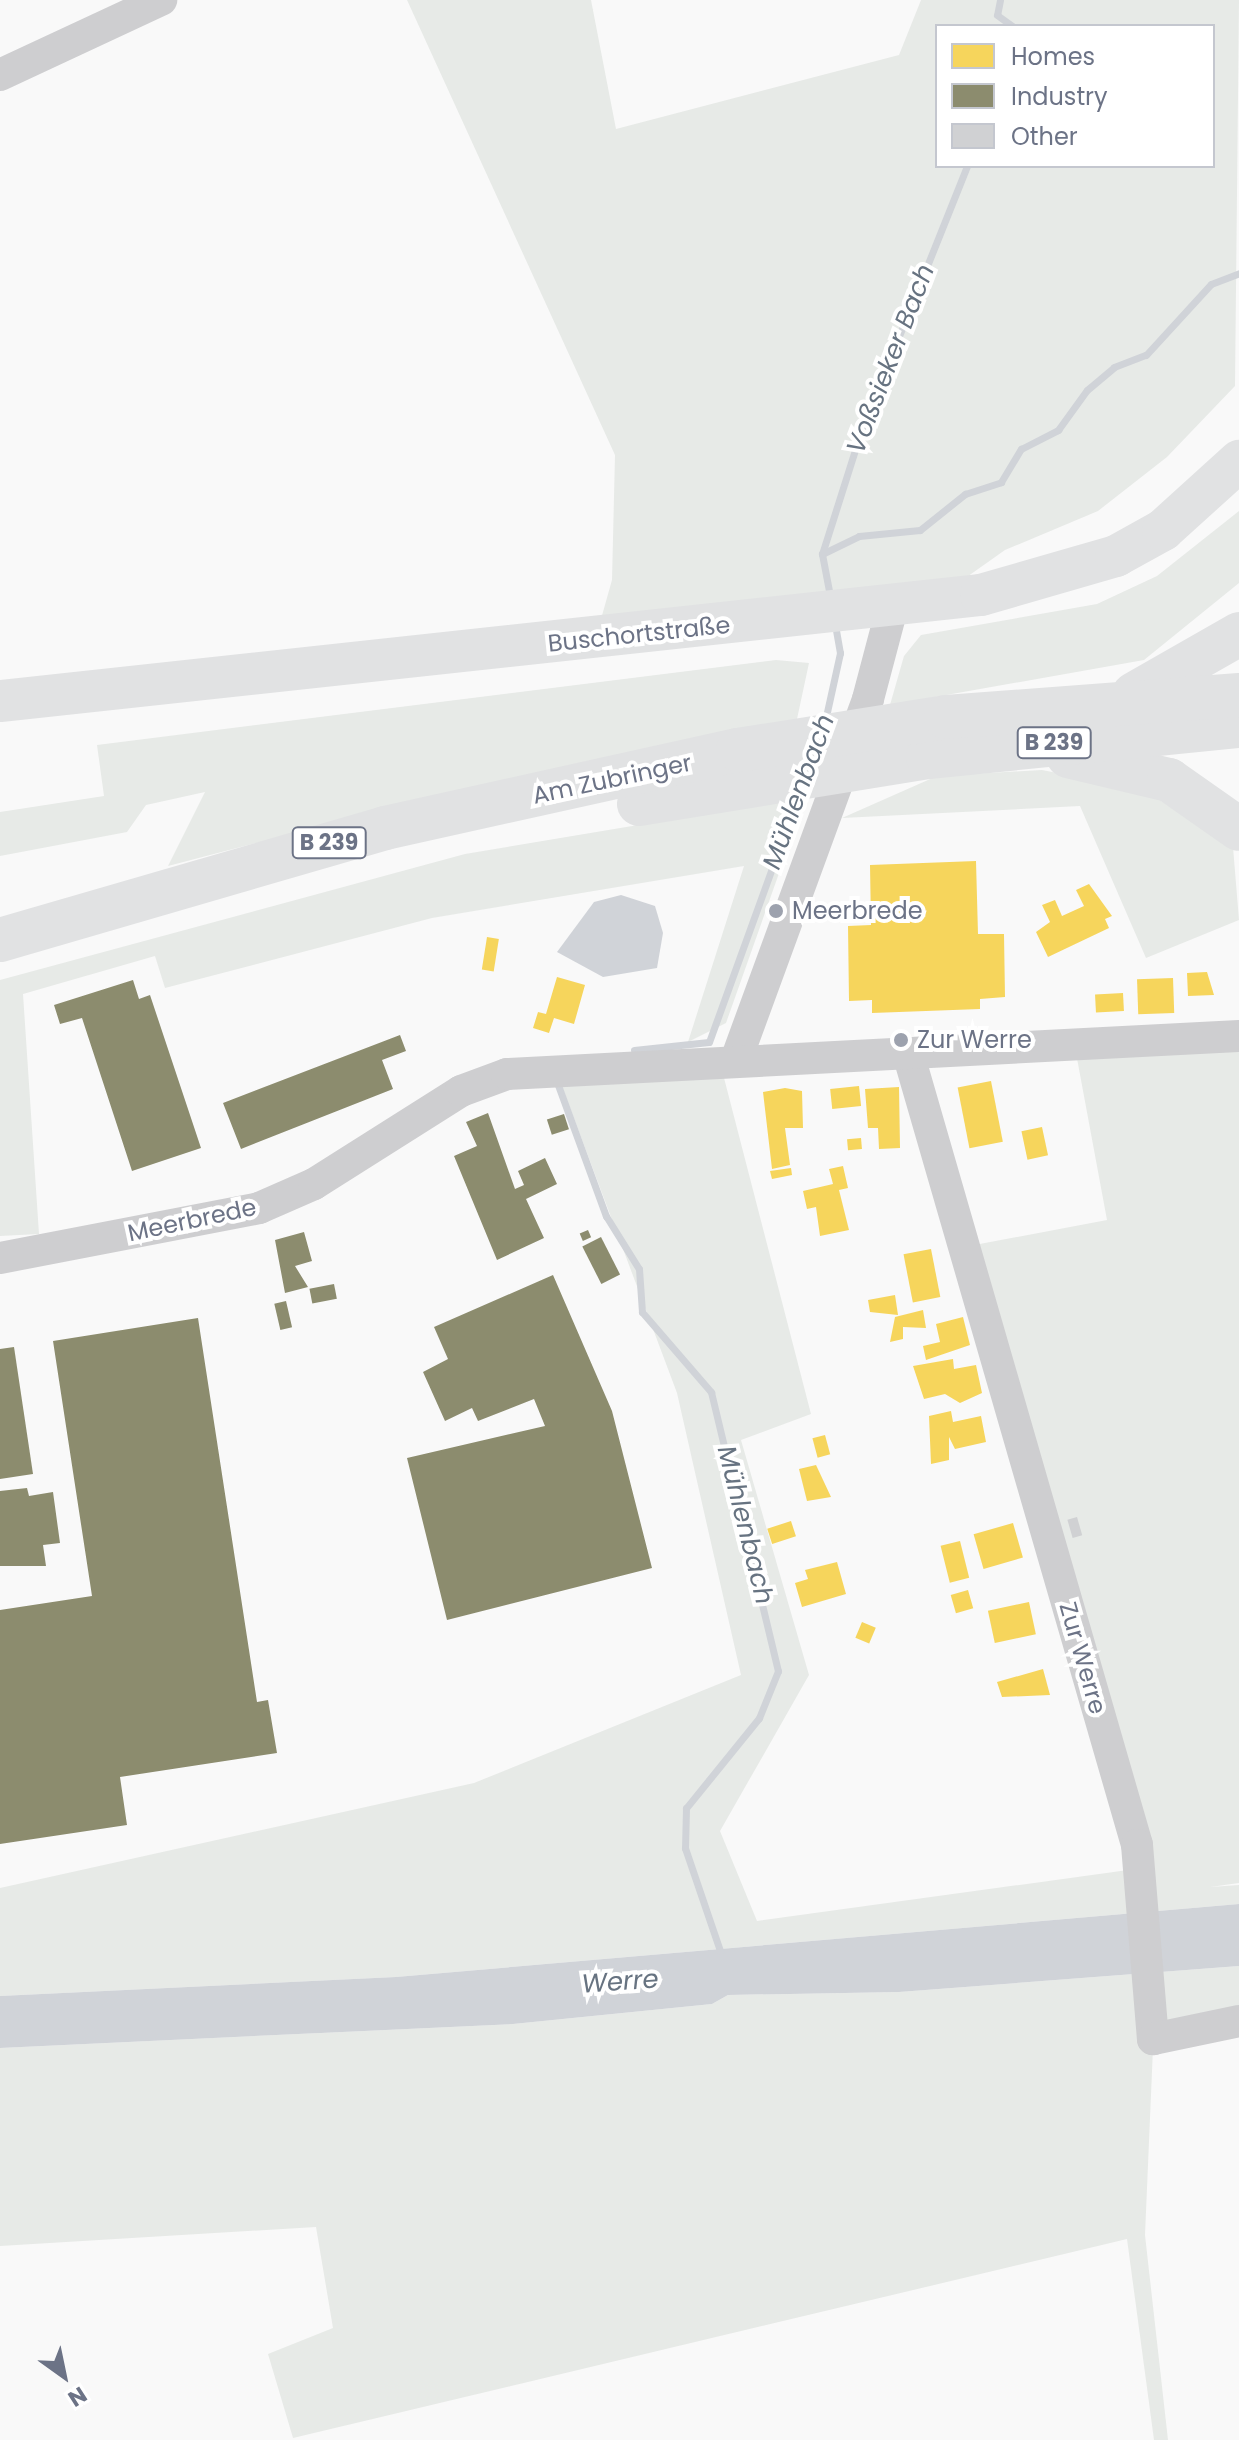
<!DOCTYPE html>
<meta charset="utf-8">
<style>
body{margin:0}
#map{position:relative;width:1239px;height:2440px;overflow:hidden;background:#f9f9f9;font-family:Poppins,sans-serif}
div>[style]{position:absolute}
.green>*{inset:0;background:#e7eae7}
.water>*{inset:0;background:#d0d3d8}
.homes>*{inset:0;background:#f6d55c;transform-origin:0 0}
.industry>*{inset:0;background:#8c8c6e;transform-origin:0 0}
.stream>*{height:7px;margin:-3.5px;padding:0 3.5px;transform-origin:3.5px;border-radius:3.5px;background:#d0d3d8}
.building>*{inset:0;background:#d0d1d3;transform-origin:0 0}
.minor>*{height:32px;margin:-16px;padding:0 16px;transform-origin:16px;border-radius:16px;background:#ceced0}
.major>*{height:42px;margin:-21px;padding:0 21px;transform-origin:21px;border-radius:21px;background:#e1e2e3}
.highway>*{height:44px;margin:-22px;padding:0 22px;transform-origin:22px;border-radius:22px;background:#e1e2e3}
.dots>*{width:22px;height:22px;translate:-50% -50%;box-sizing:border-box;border:4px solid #fff;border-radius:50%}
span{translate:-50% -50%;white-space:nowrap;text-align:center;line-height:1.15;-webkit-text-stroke:8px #fff;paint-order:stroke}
.shield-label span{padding:2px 6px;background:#fff;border:2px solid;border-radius:6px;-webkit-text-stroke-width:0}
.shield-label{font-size:22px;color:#6c7386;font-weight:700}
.street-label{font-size:24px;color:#6c7386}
.poi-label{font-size:24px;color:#6c7386}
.left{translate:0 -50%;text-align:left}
.water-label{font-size:26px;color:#677381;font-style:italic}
.legend{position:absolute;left:935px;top:24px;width:280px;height:144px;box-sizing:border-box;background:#fff;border:2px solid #c4c7cf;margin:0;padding:10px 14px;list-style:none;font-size:24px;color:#6c7386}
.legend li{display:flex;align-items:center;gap:16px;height:40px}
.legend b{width:40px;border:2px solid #c4c7cf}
.north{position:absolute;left:24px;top:2336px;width:80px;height:80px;-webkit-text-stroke:6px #fff;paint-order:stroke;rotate:147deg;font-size:22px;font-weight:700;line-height:32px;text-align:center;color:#6c7386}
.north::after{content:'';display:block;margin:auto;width:28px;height:36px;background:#6c7386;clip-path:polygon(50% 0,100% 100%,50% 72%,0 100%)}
</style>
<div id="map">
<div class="green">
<i style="clip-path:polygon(evenodd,407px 0,591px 0,616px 129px,899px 55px,921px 0,1239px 0,1235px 386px,1167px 457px,1098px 511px,1005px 550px,964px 579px,601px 619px,612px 580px,615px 455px,407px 0,937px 26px,1213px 26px,1213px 166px,937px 166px,937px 26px)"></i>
<i style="clip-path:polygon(1239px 511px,1239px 583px,1144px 660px,890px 705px,904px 656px,921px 635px,1097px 604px,1157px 576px)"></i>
<i style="clip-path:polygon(776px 660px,809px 663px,797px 719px,464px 789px,168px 866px,205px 792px,146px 805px,127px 832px,0 856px,0 812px,104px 796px,97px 745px)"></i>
<i style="clip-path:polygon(1042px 770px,1144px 790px,1233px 847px,1239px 920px,1146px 958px,1080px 806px,842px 818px,937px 776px)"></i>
<i style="clip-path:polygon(806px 797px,726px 1023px,688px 1042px,744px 866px,432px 918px,165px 988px,155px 956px,23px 994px,39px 1234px,0 1236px,0 980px,465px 854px)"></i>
<i style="clip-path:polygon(1239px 1049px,1239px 1883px,1210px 1887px,1239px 1885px,1239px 1904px,396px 1977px,0 1996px,0 1888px,474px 1783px,741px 1675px,677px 1393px,560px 1081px,723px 1074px,811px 1414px,741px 1440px,809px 1675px,720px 1831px,757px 1921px,1128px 1870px,969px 1246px,1107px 1220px,1076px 1053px)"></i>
<i style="clip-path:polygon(1239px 1966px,1239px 2035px,1153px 2048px,1145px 2235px,1168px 2440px,1154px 2440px,1127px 2239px,293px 2438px,268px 2354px,333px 2328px,316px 2227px,0 2246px,0 2048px,513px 2024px,712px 2004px,728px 1995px,899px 1992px)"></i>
</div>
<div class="water">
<i style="clip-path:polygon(621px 895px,655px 906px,663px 933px,657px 968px,603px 977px,557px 952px,594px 902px)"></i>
<i style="clip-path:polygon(1239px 1904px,1239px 1966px,899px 1992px,728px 1995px,712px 2004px,513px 2024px,0 2048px,0 1996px,396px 1977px)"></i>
</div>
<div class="homes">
<i style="clip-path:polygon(976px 861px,978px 934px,1004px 934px,1005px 997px,980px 999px,980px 1009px,872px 1013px,872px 1000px,849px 1001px,848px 926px,871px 925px,870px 865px)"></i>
<i style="clip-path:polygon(1089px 884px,1112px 916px,1105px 919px,1109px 928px,1048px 957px,1036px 932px,1050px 922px,1042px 905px,1055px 900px,1062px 916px,1084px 906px,1076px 890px)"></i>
<i style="left:487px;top:937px;width:12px;height:33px;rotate:9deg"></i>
<i style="clip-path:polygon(1207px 972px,1214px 995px,1188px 996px,1187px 973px)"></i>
<i style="clip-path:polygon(557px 977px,585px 985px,574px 1024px,554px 1018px,549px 1033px,533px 1028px,538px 1012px,546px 1014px)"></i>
<i style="left:1173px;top:978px;width:35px;height:36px;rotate:88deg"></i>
<i style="left:1123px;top:993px;width:18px;height:28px;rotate:87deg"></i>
<i style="left:991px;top:1081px;width:62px;height:34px;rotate:79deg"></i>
<i style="left:859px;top:1086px;width:20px;height:29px;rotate:84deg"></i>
<i style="clip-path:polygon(899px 1087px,900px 1148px,879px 1149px,878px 1128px,868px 1128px,865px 1089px)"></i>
<i style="clip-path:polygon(785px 1088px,802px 1091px,803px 1128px,785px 1128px,790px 1165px,772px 1169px,763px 1092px)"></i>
<i style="left:1042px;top:1127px;width:29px;height:21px;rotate:78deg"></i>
<i style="left:861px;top:1138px;width:11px;height:14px;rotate:85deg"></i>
<i style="clip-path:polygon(843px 1166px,848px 1188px,839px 1190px,849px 1230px,820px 1236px,816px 1207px,807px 1209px,803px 1191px,833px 1184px,829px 1169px)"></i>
<i style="clip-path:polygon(791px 1168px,792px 1175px,772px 1179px,770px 1171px)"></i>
<i style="left:931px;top:1249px;width:49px;height:28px;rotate:79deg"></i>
<i style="clip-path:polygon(895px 1295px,898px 1315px,870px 1312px,868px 1300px)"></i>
<i style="clip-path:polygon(923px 1310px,926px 1328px,903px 1327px,903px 1339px,890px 1342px,895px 1317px)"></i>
<i style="clip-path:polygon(963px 1317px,970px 1345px,926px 1360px,923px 1346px,940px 1342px,936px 1324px)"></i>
<i style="clip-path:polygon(953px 1359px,954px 1369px,976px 1365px,982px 1393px,960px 1403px,945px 1394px,924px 1399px,913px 1366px)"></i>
<i style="clip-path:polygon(951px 1411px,953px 1422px,981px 1416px,986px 1442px,955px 1449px,949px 1437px,949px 1460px,931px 1464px,929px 1416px)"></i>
<i style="left:825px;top:1435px;width:20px;height:13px;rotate:75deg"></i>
<i style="clip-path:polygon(816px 1465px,831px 1497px,807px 1501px,799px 1469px)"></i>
<i style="left:791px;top:1521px;width:16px;height:25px;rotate:72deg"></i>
<i style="left:1013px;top:1523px;width:36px;height:41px;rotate:74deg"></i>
<i style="left:960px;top:1541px;width:38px;height:20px;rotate:76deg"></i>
<i style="clip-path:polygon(837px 1562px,846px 1594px,802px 1607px,795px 1583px,808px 1579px,805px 1570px)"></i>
<i style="left:968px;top:1590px;width:19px;height:18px;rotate:74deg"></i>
<i style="left:1029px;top:1602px;width:33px;height:42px;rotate:78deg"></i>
<i style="left:862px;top:1622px;width:15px;height:17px;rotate:23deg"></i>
<i style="clip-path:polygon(1043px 1669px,1050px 1695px,1002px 1697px,997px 1682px)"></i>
</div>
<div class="industry">
<i style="clip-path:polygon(133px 980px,139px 999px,150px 995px,201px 1148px,132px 1171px,82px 1018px,60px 1024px,54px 1005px)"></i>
<i style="clip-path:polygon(400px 1035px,406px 1051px,382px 1060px,393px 1089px,241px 1149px,223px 1103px)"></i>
<i style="clip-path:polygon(488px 1113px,515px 1189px,524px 1185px,518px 1171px,545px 1158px,557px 1184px,526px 1199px,544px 1238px,497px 1260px,454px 1156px,477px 1146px,466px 1122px)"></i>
<i style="left:564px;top:1114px;width:16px;height:18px;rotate:72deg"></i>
<i style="left:588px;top:1230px;width:8px;height:9px;rotate:67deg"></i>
<i style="clip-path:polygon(304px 1232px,312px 1261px,295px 1266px,308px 1287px,285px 1293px,275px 1240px)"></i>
<i style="left:601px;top:1237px;width:42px;height:21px;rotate:63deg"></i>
<i style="clip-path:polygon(553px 1275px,612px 1411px,652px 1568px,447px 1620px,407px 1458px,545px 1426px,534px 1399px,478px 1421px,472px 1408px,445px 1421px,423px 1372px,448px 1359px,434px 1327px)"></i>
<i style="left:334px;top:1284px;width:15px;height:25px;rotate:79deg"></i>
<i style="left:286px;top:1301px;width:27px;height:12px;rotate:77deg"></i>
<i style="clip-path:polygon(198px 1318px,257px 1702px,268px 1700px,277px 1753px,120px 1777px,127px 1825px,0 1844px,0 1610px,92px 1596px,53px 1341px)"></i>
<i style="clip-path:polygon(14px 1347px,33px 1474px,0 1479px,0 1349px)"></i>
<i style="clip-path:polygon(27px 1488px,29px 1496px,53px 1492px,60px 1543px,43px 1545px,46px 1566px,0 1566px,0 1491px)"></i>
</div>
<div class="stream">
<i style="left:1000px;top:0;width:15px;rotate:101deg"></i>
<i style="left:997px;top:15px;width:19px;rotate:36deg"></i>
<i style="left:822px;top:554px;width:41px;rotate:-25.9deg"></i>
<i style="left:859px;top:536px;width:61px;rotate:-5.6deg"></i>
<i style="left:920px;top:530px;width:58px;rotate:-38.7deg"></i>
<i style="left:965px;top:494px;width:38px;rotate:-18deg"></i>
<i style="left:1001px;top:482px;width:39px;rotate:-59deg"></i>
<i style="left:1021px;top:449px;width:42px;rotate:-27.2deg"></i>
<i style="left:1058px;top:430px;width:49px;rotate:-54.1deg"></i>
<i style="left:1087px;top:390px;width:35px;rotate:-40deg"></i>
<i style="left:1114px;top:367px;width:34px;rotate:-21deg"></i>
<i style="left:1146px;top:355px;width:96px;rotate:-47.5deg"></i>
<i style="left:1211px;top:284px;width:30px;rotate:-21deg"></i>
<i style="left:830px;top:596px;width:43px;rotate:-100.8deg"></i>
<i style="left:822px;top:554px;width:129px;rotate:-72.4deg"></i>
<i style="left:861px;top:431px;width:285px;rotate:-68.2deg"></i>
<i style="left:825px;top:721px;width:70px;rotate:-77.6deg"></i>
<i style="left:840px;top:653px;width:29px;rotate:-100deg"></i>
<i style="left:634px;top:1050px;width:75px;rotate:-6.1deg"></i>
<i style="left:709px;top:1042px;width:265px;rotate:-70.1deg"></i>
<i style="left:558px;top:1085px;width:140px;rotate:69.9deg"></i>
<i style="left:606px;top:1216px;width:62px;rotate:58.1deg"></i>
<i style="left:639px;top:1269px;width:43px;rotate:86deg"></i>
<i style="left:642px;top:1312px;width:106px;rotate:49.2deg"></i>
<i style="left:711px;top:1392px;width:287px;rotate:76.5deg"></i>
<i style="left:778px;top:1671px;width:51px;rotate:112deg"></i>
<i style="left:759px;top:1718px;width:116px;rotate:129deg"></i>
<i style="left:686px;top:1808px;width:40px;rotate:91.4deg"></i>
<i style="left:685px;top:1848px;width:109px;rotate:71.2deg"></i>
</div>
<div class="building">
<i style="left:1077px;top:1517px;width:19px;height:10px;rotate:74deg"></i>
</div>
<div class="minor">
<i style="left:0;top:75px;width:178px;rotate:-25deg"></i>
<i style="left:908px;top:1053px;width:824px;rotate:73.87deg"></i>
<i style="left:1137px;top:1845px;width:195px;rotate:85.3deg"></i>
<i style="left:1153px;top:2039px;width:88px;rotate:-11.8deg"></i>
<i style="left:736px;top:1060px;width:384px;rotate:-69.9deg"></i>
<i style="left:868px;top:699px;width:94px;rotate:-75.2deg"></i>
<i style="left:0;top:1258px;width:264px;rotate:-10.9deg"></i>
<i style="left:259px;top:1208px;width:60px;rotate:-23.6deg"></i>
<i style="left:314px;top:1184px;width:174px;rotate:-32.3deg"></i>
<i style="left:461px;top:1091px;width:49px;rotate:-20.3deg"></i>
<i style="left:507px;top:1074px;width:733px;rotate:-2.97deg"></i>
</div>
<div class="major">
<i style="left:0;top:701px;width:987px;rotate:-6.17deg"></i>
<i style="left:981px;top:595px;width:141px;rotate:-16.1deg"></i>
<i style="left:1116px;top:556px;width:54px;rotate:-29deg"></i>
<i style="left:1163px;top:530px;width:103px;rotate:-42.2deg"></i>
</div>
<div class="highway">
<i style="left:1134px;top:694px;width:121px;rotate:-29.7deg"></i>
<i style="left:1068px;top:756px;width:104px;rotate:13.4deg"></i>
<i style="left:1169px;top:780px;width:85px;rotate:35deg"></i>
<i style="left:639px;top:804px;width:293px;rotate:-9.2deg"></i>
<i style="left:928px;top:757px;width:313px;rotate:-5.7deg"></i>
<i style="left:0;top:940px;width:401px;rotate:-16.2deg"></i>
<i style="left:385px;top:828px;width:362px;rotate:-12.5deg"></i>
<i style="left:738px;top:750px;width:211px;rotate:-9deg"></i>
<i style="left:946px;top:717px;width:294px;rotate:-4.3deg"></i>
</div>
<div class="dots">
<i style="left:776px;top:911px;background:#9da2ae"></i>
<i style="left:901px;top:1040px;background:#9da2ae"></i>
</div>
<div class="shield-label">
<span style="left:1054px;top:743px">B 239</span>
<span style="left:329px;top:843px">B 239</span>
</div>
<div class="street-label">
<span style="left:639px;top:634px;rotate:-6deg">Buschortstraße</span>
<span style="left:612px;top:779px;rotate:-12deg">Am Zubringer</span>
<span style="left:192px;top:1220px;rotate:-12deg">Meerbrede</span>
<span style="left:1083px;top:1658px;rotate:74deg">Zur Werre</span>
</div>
<div class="poi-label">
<span class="left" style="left:792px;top:911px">Meerbrede</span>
<span class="left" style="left:917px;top:1040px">Zur Werre</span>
</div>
<div class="water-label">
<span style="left:891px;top:359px;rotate:-69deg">Voßsieker Bach</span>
<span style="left:799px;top:792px;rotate:-70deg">Mühlenbach</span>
<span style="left:745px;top:1525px;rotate:76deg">Mühlenbach</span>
<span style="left:620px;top:1982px;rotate:-4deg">Werre</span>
</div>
<ul class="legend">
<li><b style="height:22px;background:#f6d55c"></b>Homes</li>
<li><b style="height:22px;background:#8c8c6e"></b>Industry</li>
<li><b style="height:22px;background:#d0d1d3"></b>Other</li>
</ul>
<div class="north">N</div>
</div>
